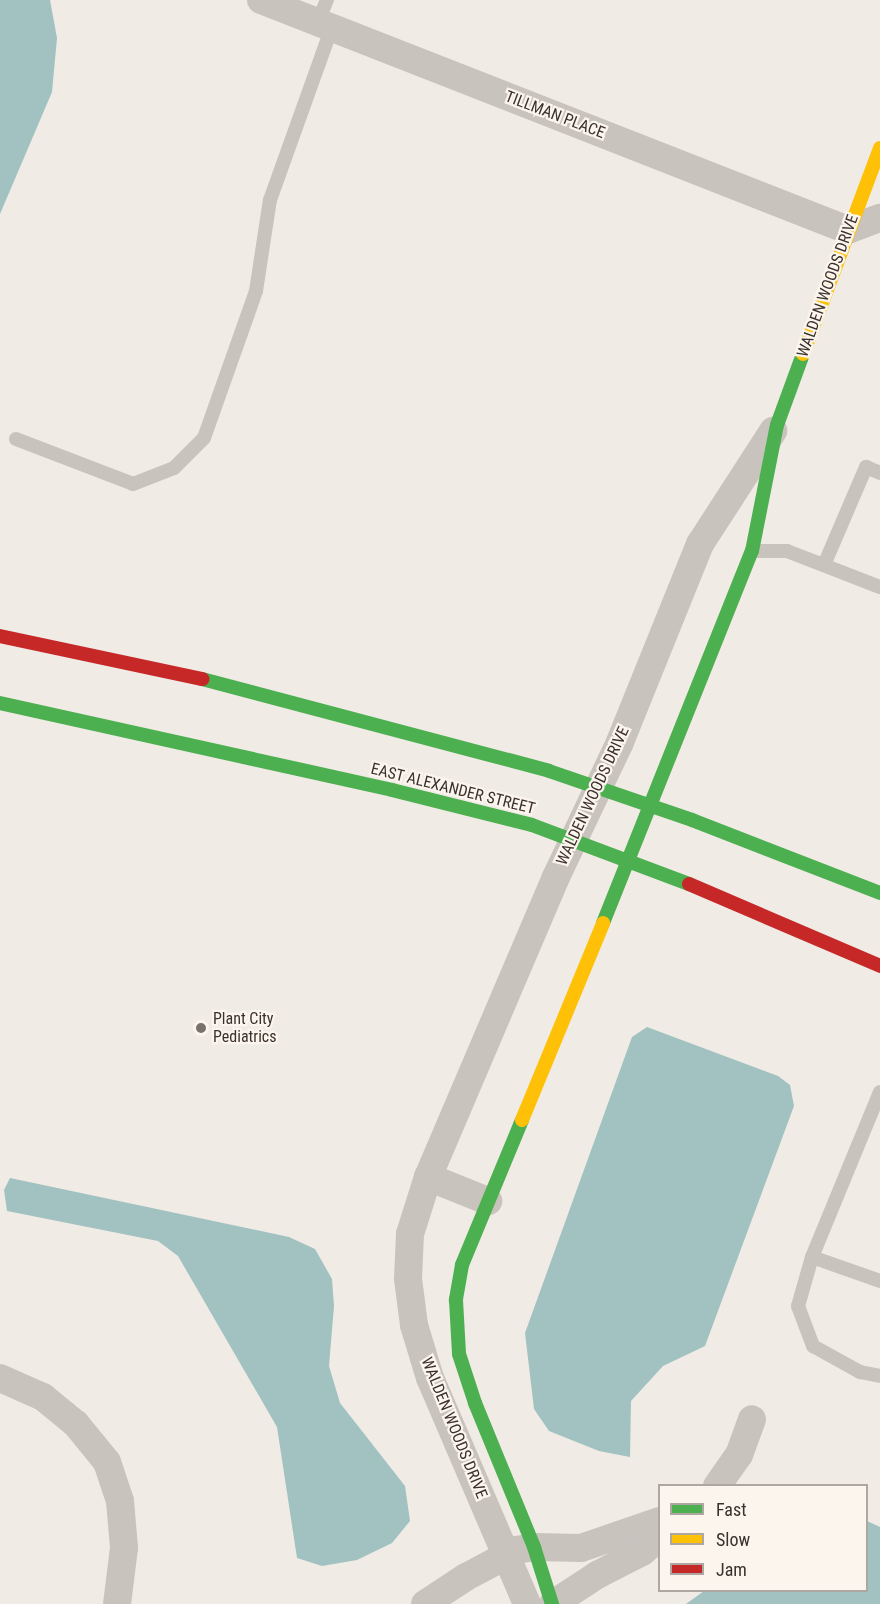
<!DOCTYPE html>
<style>
body{margin:0}
#map{position:relative;width:880px;height:1604px;overflow:hidden;background:#f0ebe5;font-family:"Roboto Condensed",sans-serif}
div>[style]{position:absolute}
.water>*{inset:0;background:#a1c2c1}
.lane>*{height:14px;margin:-7px;padding:0 7px;transform-origin:7px;border-radius:7px;background:#c9c3be}
.street>*{height:28px;margin:-14px;padding:0 14px;transform-origin:14px;border-radius:14px;background:#c9c3be}
.fast>*{height:14px;margin:-7px;padding:0 7px;transform-origin:7px;border-radius:7px;background:#4caf50}
.slow>*{height:14px;margin:-7px;padding:0 7px;transform-origin:7px;border-radius:7px;background:#ffc107}
.jam>*{height:14px;margin:-7px;padding:0 7px;transform-origin:7px;border-radius:7px;background:#c62828}
.dots>*{width:16px;height:16px;translate:-50% -50%;box-sizing:border-box;border:3px solid #fbf5ee;border-radius:50%}
span{translate:-50% -50%;white-space:nowrap;text-align:center;line-height:1.15;-webkit-text-stroke:4.5px #fbf5ee;paint-order:stroke}
.street-label{font-size:16px;color:#3b302b}
.poi-label{font-size:16px;color:#3b302b}
.left{translate:0 -50%;text-align:left}
.legend{position:absolute;left:658px;top:1484px;width:210px;height:108px;box-sizing:border-box;background:#fbf5ee;border:2px solid #aea6a0;margin:0;padding:8px 10px;list-style:none;font-size:18px;color:#3b302b}
.legend li{display:flex;align-items:center;gap:12px;height:30px}
.legend b{width:30px;border:2px solid #aea6a0}
</style>
<div id="map">
<div class="water">
<i style="clip-path:polygon(0 0,50px 0,57px 38px,52px 92px,0 214px)"></i>
<i style="clip-path:polygon(647px 1027px,778px 1076px,790px 1085px,794px 1106px,705px 1346px,663px 1366px,631px 1401px,630px 1457px,599px 1451px,549px 1431px,534px 1409px,525px 1333px,632px 1037px)"></i>
<i style="clip-path:polygon(10px 1178px,289px 1237px,315px 1249px,332px 1279px,334px 1306px,329px 1366px,340px 1403px,405px 1486px,410px 1521px,392px 1543px,357px 1560px,322px 1566px,297px 1558px,277px 1427px,178px 1256px,158px 1241px,7px 1211px,4px 1190px)"></i>
<i style="clip-path:polygon(867px 1521px,880px 1527px,880px 1604px,686px 1604px,704px 1591px,866px 1590px)"></i>
</div>
<div class="lane">
<i style="left:318px;top:22px;width:24px;rotate:-68deg"></i>
<i style="left:16px;top:439px;width:125px;rotate:21deg"></i>
<i style="left:133px;top:484px;width:44px;rotate:-21.3deg"></i>
<i style="left:174px;top:468px;width:42px;rotate:-45deg"></i>
<i style="left:204px;top:438px;width:156px;rotate:-70.5deg"></i>
<i style="left:256px;top:291px;width:92px;rotate:-81.3deg"></i>
<i style="left:270px;top:200px;width:184px;rotate:-70.3deg"></i>
<i style="left:752px;top:551px;width:35px"></i>
<i style="left:787px;top:551px;width:100px;rotate:21.2deg"></i>
<i style="left:824px;top:565px;width:107px;rotate:-66.8deg"></i>
<i style="left:866px;top:467px;width:15px;rotate:23deg"></i>
<i style="left:880px;top:1092px;width:178px;rotate:112.4deg"></i>
<i style="left:812px;top:1257px;width:51px;rotate:105.9deg"></i>
<i style="left:798px;top:1306px;width:43px;rotate:69.4deg"></i>
<i style="left:813px;top:1346px;width:54px;rotate:29deg"></i>
<i style="left:860px;top:1372px;width:20px;rotate:11deg"></i>
<i style="left:812px;top:1257px;width:72px;rotate:19.4deg"></i>
</div>
<div class="street">
<i style="left:261px;top:0;width:630px;rotate:21.4deg"></i>
<i style="left:848px;top:230px;width:34px;rotate:-21deg"></i>
<i style="left:428px;top:1177px;width:65px;rotate:21.8deg"></i>
<i style="left:0;top:1378px;width:47px;rotate:23.8deg"></i>
<i style="left:43px;top:1397px;width:43px;rotate:39.3deg"></i>
<i style="left:76px;top:1424px;width:49px;rotate:50.8deg"></i>
<i style="left:107px;top:1462px;width:41px;rotate:71.6deg"></i>
<i style="left:120px;top:1501px;width:47px;rotate:85.1deg"></i>
<i style="left:124px;top:1548px;width:56px;rotate:97.1deg"></i>
<i style="left:717px;top:1486px;width:38px;rotate:-55deg"></i>
<i style="left:739px;top:1455px;width:38px;rotate:-70deg"></i>
<i style="left:425px;top:1604px;width:49px;rotate:-33.4deg"></i>
<i style="left:466px;top:1577px;width:58px;rotate:-27.9deg"></i>
<i style="left:517px;top:1550px;width:17px;rotate:-10deg"></i>
<i style="left:534px;top:1547px;width:47px;rotate:1.2deg"></i>
<i style="left:581px;top:1548px;width:83px;rotate:-18.9deg"></i>
<i style="left:527px;top:1604px;width:246px;rotate:-113.2deg"></i>
<i style="left:430px;top:1378px;width:55px;rotate:-106.8deg"></i>
<i style="left:414px;top:1325px;width:46px;rotate:-97.4deg"></i>
<i style="left:408px;top:1279px;width:45px;rotate:-87.5deg"></i>
<i style="left:410px;top:1234px;width:60px;rotate:-72.5deg"></i>
<i style="left:428px;top:1177px;width:326px;rotate:-66.9deg"></i>
<i style="left:556px;top:877px;width:149px;rotate:-64.6deg"></i>
<i style="left:620px;top:742px;width:214px;rotate:-68deg"></i>
<i style="left:700px;top:544px;width:135px;rotate:-57.1deg"></i>
<i style="left:553px;top:1604px;width:53px;rotate:-33.4deg"></i>
<i style="left:597px;top:1575px;width:51px;rotate:-27.1deg"></i>
<i style="left:642px;top:1552px;width:23px;rotate:-40deg"></i>
</div>
<div class="fast">
<i style="left:202px;top:679px;width:359px;rotate:14.8deg"></i>
<i style="left:549px;top:771px;width:151px;rotate:18.9deg"></i>
<i style="left:692px;top:820px;width:202px;rotate:21.2deg"></i>
<i style="left:0;top:703px;width:402px;rotate:12.5deg"></i>
<i style="left:392px;top:790px;width:144px;rotate:14deg"></i>
<i style="left:532px;top:825px;width:168px;rotate:20.6deg"></i>
<i style="left:603px;top:923px;width:401px;rotate:-68.2deg"></i>
<i style="left:752px;top:551px;width:128px;rotate:-78.8deg"></i>
<i style="left:777px;top:425px;width:76px;rotate:-69.9deg"></i>
<i style="left:522px;top:1120px;width:157px;rotate:112.5deg"></i>
<i style="left:462px;top:1265px;width:36px;rotate:100deg"></i>
<i style="left:456px;top:1300px;width:54px;rotate:86.8deg"></i>
<i style="left:459px;top:1354px;width:52px;rotate:71.9deg"></i>
<i style="left:475px;top:1403px;width:156px;rotate:67.7deg"></i>
<i style="left:534px;top:1547px;width:60px;rotate:72.5deg"></i>
</div>
<div class="slow">
<i style="left:803px;top:354px;width:220px;rotate:-69.5deg"></i>
<i style="left:522px;top:1120px;width:213px;rotate:-67.6deg"></i>
</div>
<div class="jam">
<i style="left:0;top:636px;width:207px;rotate:12deg"></i>
<i style="left:689px;top:884px;width:208px;rotate:23.2deg"></i>
</div>
<div class="dots">
<i style="left:201px;top:1028px;background:#7a716c"></i>
</div>
<div class="street-label">
<span style="left:555px;top:115px;rotate:21deg">TILLMAN PLACE</span>
<span style="left:828px;top:286px;rotate:-70deg">WALDEN WOODS DRIVE</span>
<span style="left:453px;top:789px;rotate:14deg">EAST ALEXANDER STREET</span>
<span style="left:593px;top:796px;rotate:-65deg">WALDEN WOODS DRIVE</span>
<span style="left:454px;top:1428px;rotate:68deg">WALDEN WOODS DRIVE</span>
</div>
<div class="poi-label">
<span class="left" style="left:213px;top:1028px">Plant City<br>Pediatrics</span>
</div>
<ul class="legend">
<li><b style="height:8px;background:#4caf50"></b>Fast</li>
<li><b style="height:8px;background:#ffc107"></b>Slow</li>
<li><b style="height:8px;background:#c62828"></b>Jam</li>
</ul>
</div>
